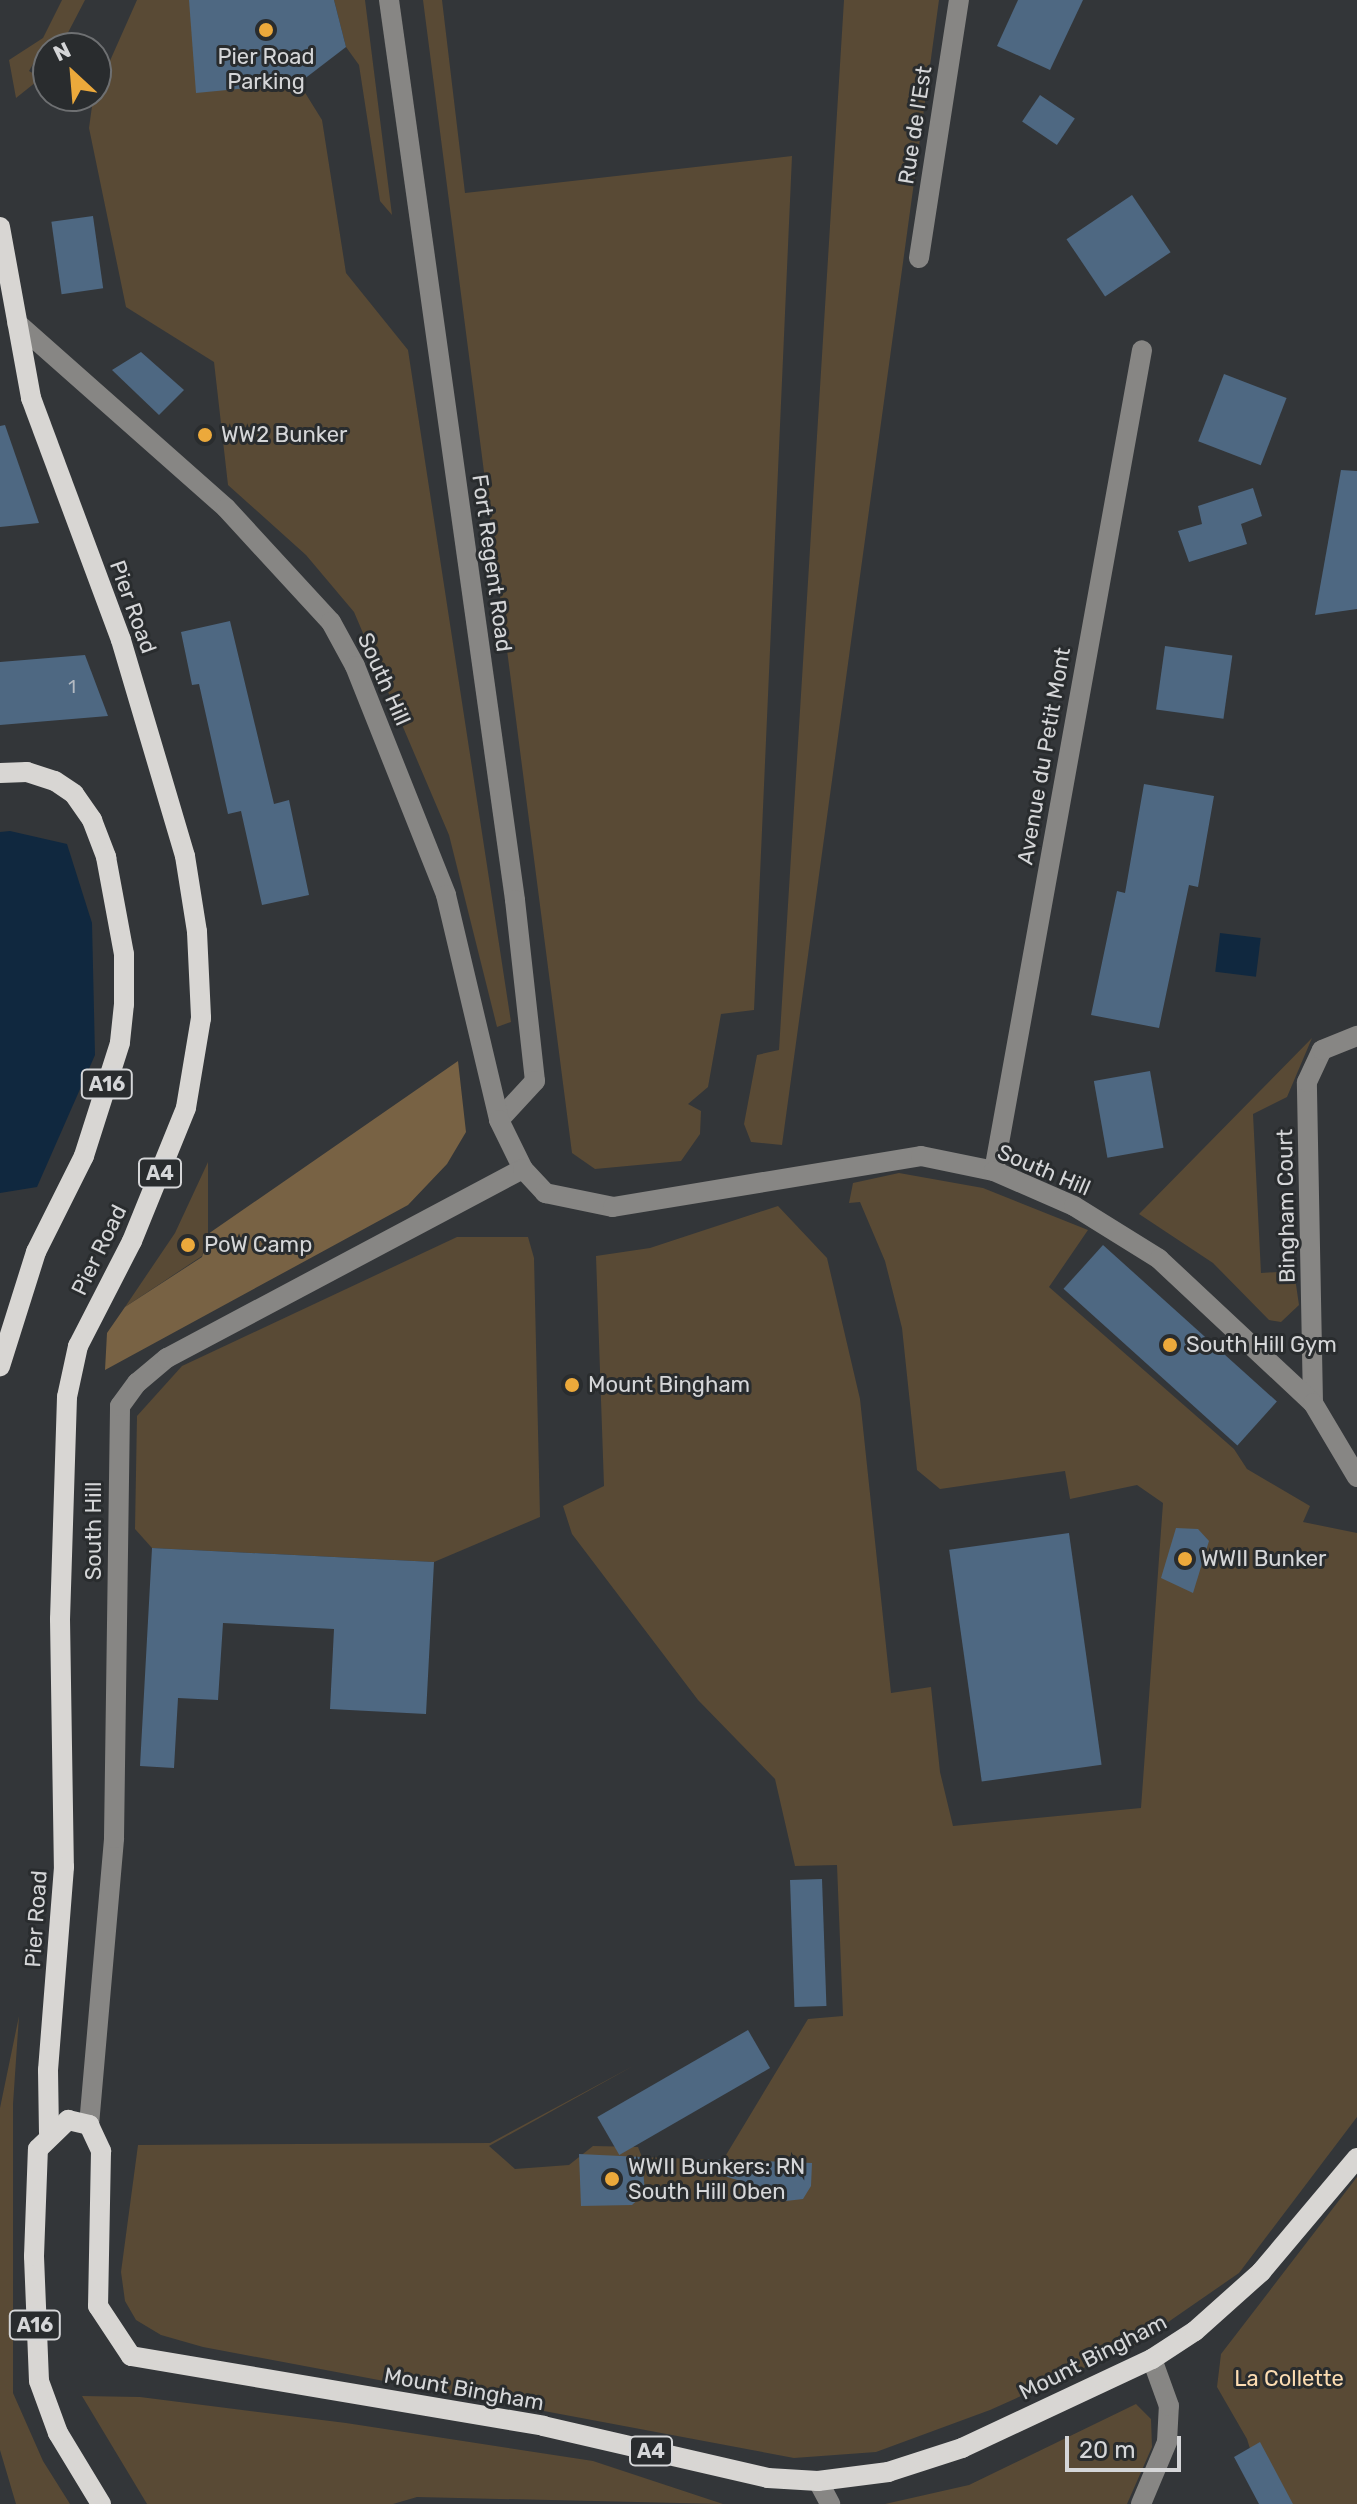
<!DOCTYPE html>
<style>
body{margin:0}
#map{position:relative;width:1357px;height:2504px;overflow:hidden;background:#333639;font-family:Rubik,sans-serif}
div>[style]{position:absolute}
.green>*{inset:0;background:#594a35}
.forest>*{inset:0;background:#786244}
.water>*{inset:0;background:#10283f;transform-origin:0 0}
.building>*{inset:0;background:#4e6882;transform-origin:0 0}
.minor>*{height:20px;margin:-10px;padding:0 10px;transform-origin:10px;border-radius:10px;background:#878684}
.major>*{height:20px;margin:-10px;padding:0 10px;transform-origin:10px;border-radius:10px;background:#d8d6d3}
.dots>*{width:22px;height:22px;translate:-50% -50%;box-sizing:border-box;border:4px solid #292c2e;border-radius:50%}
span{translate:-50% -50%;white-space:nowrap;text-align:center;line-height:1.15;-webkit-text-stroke:6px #292c2e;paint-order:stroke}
.number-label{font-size:18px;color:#b3bac2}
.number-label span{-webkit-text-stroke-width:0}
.shield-label span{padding:2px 6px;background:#292c2e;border:2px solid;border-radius:6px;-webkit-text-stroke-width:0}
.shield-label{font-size:20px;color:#d5d6d8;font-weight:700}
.poi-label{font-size:22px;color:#d5d6d8}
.left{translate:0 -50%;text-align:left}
.street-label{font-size:22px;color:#d5d6d8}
.park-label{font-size:22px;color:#fcdcb1}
.north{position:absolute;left:32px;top:32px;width:80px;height:80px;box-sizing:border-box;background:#292c2e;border:2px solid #6e7072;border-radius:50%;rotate:334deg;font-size:22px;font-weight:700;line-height:32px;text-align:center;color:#d5d6d8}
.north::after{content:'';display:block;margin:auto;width:28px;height:36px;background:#eca93b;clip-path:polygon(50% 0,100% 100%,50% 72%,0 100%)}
.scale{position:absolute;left:1065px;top:2436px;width:116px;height:36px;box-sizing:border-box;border:4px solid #d5d6d8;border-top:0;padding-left:10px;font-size:24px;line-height:28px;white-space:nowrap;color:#d5d6d8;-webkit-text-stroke:6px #292c2e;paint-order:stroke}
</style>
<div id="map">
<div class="green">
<i style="clip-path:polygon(62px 0,85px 0,60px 48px,41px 50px,29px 71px,41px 78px,16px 98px,9px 60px,43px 38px)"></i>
<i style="clip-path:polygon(137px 0,189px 0,299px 83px,322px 120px,346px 273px,408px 350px,511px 1022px,497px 1027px,449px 835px,354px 612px,306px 555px,228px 485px,214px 362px,126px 307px,89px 128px,93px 99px)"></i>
<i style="clip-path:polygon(334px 0,365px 0,392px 215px,380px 201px,359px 65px,346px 47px)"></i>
<i style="clip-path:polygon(423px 0,442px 0,465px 193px,792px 156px,754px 1010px,721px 1014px,708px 1087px,688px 1104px,701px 1111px,700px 1134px,681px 1161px,595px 1169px,572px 1153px)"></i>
<i style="clip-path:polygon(844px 0,939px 0,782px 1145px,751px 1142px,744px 1124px,757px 1055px,779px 1050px)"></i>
<i style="clip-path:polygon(1312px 1038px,1287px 1097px,1253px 1114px,1261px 1273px,1294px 1271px,1299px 1305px,1281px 1322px,1269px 1320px,1213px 1263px,1139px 1214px)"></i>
<i style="clip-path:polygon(208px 1162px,208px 1234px,202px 1256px,125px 1307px,175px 1233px)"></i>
<i style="clip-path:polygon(899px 1173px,983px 1188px,1088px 1230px,1049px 1287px,1234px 1449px,1247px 1469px,1310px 1506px,1303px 1522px,1357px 1533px,1357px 2117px,1239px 2273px,1135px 2345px,990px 2410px,876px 2452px,794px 2458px,203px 2347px,161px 2335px,136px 2320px,125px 2301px,121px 2272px,138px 2145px,490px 2143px,635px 2065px,489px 2146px,515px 2169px,569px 2165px,593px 2146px,638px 2147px,642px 2157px,723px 2160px,808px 2019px,843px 2016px,837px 1865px,795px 1866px,775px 1779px,698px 1700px,572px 1534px,563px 1506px,604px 1486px,596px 1256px,650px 1248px,778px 1206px,827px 1258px,860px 1399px,891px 1693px,931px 1687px,940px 1772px,953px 1826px,1141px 1808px,1163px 1503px,1137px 1485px,1070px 1499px,1065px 1471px,940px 1489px,917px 1470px,902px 1328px,885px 1261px,860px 1202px,849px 1203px,853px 1183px)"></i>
<i style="clip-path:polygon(457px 1237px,528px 1237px,534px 1258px,540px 1517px,434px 1562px,152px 1548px,135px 1529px,137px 1416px,182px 1366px)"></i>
<i style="clip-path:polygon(19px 2016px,13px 2104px,13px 2393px,43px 2461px,70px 2504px,16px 2504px,0 2450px,0 2108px)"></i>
<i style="clip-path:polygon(1357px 2177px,1357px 2504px,1267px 2504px,1247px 2439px,1217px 2387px,1221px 2354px)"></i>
<i style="clip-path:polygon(82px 2396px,140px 2397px,346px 2423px,593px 2461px,723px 2504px,417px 2497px,393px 2504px,147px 2504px)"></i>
<i style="clip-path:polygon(1136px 2404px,1151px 2419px,1152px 2447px,1127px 2504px,885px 2504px,969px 2485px)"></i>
</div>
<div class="forest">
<i style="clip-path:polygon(458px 1061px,466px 1132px,447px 1164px,408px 1205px,105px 1370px,107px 1333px,125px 1307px,202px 1257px,208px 1234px)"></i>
</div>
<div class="water">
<i style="clip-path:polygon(10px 831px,67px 844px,92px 923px,95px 1055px,37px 1187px,0 1193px,0 832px)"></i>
<i style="left:1220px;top:933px;width:41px;height:39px;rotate:7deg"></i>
</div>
<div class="building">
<i style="clip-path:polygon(189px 0,334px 0,346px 47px,299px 83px,196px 93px)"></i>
<i style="clip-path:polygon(1018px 0,1083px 0,1050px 70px,997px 46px)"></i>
<i style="left:1040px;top:95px;width:42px;height:32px;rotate:34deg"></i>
<i style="left:1132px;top:195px;width:69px;height:79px;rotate:56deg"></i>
<i style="left:93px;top:216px;width:73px;height:42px;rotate:82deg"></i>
<i style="clip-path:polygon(141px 352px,184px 390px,159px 415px,112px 370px)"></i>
<i style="left:1224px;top:374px;width:67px;height:72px;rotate:21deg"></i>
<i style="clip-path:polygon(5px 425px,39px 523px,0 527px,0 426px)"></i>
<i style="clip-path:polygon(1341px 470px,1357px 471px,1357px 609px,1315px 615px)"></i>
<i style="clip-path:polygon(1253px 488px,1262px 516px,1241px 524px,1247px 544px,1189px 562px,1178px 531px,1202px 524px,1198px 506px)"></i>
<i style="clip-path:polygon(230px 621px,274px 804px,289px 800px,309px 895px,262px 905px,241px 811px,228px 814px,199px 684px,192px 685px,181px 632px)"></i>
<i style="left:1165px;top:646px;width:68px;height:64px;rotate:8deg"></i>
<i style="clip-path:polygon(85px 655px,108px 716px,0 725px,0 662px)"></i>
<i style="clip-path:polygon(1144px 784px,1214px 796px,1198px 887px,1189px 885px,1159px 1028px,1091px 1015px,1117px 891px,1125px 893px)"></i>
<i style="left:1150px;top:1071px;width:78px;height:57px;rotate:80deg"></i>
<i style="left:1103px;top:1245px;width:234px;height:59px;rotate:42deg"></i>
<i style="clip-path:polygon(1176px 1528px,1198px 1529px,1209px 1541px,1193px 1593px,1161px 1578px)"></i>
<i style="left:1069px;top:1533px;width:234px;height:121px;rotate:82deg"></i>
<i style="clip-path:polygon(152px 1548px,434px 1562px,426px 1714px,330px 1709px,334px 1629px,223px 1623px,218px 1700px,178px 1698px,174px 1768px,140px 1766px)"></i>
<i style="left:822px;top:1879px;width:127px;height:32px;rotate:88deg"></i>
<i style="left:748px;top:2030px;width:44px;height:174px;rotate:60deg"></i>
<i style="clip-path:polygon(579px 2154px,642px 2157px,645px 2193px,632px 2205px,581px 2206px)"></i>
<i style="clip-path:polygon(706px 2159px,812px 2163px,811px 2186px,803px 2199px,786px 2201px,774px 2191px,704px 2170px)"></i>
<i style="clip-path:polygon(1260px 2442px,1293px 2504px,1259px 2504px,1234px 2457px)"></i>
</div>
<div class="minor">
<i style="left:389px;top:0;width:909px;rotate:82.03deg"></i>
<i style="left:515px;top:900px;width:182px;rotate:83.7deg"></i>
<i style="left:535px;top:1081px;width:53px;rotate:132.7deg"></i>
<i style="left:919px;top:258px;width:261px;rotate:-81.2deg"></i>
<i style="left:17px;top:323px;width:279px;rotate:41.5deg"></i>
<i style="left:226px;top:508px;width:155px;rotate:47.4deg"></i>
<i style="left:331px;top:622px;width:50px;rotate:61.4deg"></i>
<i style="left:355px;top:666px;width:246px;rotate:68.3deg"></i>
<i style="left:446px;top:895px;width:231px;rotate:76.7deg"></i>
<i style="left:499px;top:1120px;width:55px;rotate:63.9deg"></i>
<i style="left:994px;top:1171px;width:834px;rotate:-79.78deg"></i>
<i style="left:1313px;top:1403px;width:321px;rotate:-91.1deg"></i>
<i style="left:1307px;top:1082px;width:35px;rotate:-65deg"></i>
<i style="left:1322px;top:1050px;width:38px;rotate:-22deg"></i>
<i style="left:89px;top:2125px;width:288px;rotate:-85deg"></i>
<i style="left:114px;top:1838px;width:432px;rotate:-89.2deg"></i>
<i style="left:120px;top:1406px;width:29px;rotate:-54deg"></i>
<i style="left:137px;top:1383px;width:39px;rotate:-40deg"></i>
<i style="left:167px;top:1358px;width:403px;rotate:-28deg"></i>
<i style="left:523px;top:1169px;width:33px;rotate:47deg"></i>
<i style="left:545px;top:1193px;width:69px;rotate:11.6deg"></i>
<i style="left:613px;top:1207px;width:312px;rotate:-9.4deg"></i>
<i style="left:921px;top:1156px;width:75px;rotate:11.6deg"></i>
<i style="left:994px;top:1171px;width:87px;rotate:23.6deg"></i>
<i style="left:1074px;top:1206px;width:100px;rotate:31.9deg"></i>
<i style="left:1159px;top:1259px;width:211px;rotate:43.1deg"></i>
<i style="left:1313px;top:1403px;width:86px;rotate:59.3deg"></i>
<i style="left:818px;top:2481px;width:26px;rotate:62deg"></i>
<i style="left:1141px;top:2504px;width:67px;rotate:-67.2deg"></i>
<i style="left:1167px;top:2442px;width:36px;rotate:-87deg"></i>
<i style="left:1169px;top:2406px;width:50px;rotate:-109.9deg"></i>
</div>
<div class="major">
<i style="left:0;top:227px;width:174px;rotate:79.7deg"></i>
<i style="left:31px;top:398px;width:258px;rotate:69.6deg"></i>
<i style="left:121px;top:640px;width:225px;rotate:73.5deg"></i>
<i style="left:185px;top:856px;width:77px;rotate:81deg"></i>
<i style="left:197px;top:932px;width:86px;rotate:87.3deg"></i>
<i style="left:201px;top:1018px;width:91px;rotate:99.5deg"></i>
<i style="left:186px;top:1108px;width:144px;rotate:112.1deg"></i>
<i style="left:132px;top:1241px;width:118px;rotate:117.2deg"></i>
<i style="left:78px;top:1346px;width:52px;rotate:102.2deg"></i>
<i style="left:67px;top:1397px;width:222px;rotate:91.8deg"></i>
<i style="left:60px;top:1619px;width:248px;rotate:89.1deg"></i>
<i style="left:64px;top:1867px;width:204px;rotate:94.5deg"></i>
<i style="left:48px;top:2070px;width:63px;rotate:89.1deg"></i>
<i style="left:0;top:773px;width:27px;rotate:-2deg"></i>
<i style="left:27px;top:772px;width:29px;rotate:18deg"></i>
<i style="left:55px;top:781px;width:23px;rotate:34deg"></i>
<i style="left:74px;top:794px;width:32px;rotate:55deg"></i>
<i style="left:92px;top:820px;width:40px;rotate:69deg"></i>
<i style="left:106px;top:857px;width:99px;rotate:79.5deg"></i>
<i style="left:124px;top:954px;width:50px;rotate:90deg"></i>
<i style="left:124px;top:1004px;width:39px;rotate:96deg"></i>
<i style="left:120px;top:1043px;width:119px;rotate:107.7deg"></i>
<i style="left:84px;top:1156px;width:107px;rotate:116.6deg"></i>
<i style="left:36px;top:1252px;width:120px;rotate:107.5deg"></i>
<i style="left:101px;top:2504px;width:83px;rotate:-121.2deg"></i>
<i style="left:58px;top:2433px;width:55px;rotate:-110.1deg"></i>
<i style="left:39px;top:2381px;width:125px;rotate:-92.3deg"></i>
<i style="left:34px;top:2256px;width:107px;rotate:-87.9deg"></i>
<i style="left:38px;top:2149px;width:42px;rotate:-44deg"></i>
<i style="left:68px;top:2120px;width:22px;rotate:13deg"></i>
<i style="left:89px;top:2125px;width:29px;rotate:65deg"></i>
<i style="left:101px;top:2151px;width:155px;rotate:91.1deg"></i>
<i style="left:98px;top:2306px;width:60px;rotate:56.6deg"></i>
<i style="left:131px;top:2356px;width:418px;rotate:9.6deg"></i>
<i style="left:543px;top:2426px;width:231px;rotate:13deg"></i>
<i style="left:768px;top:2478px;width:50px;rotate:3.4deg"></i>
<i style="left:818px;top:2481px;width:71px;rotate:-7.3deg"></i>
<i style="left:888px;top:2472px;width:78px;rotate:-18deg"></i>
<i style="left:962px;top:2448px;width:210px;rotate:-25.1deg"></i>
<i style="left:1152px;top:2359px;width:51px;rotate:-33.1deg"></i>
<i style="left:1195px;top:2331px;width:89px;rotate:-41.8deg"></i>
<i style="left:1261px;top:2272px;width:149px;rotate:-49.9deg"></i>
</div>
<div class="dots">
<i style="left:266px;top:30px;background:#eca93b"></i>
<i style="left:205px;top:435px;background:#eca93b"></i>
<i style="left:188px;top:1245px;background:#eca93b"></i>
<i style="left:1170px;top:1345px;background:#eca93b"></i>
<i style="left:572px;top:1385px;background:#eca93b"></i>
<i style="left:1185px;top:1559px;background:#eca93b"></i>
<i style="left:612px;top:2179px;background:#eca93b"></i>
</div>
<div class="number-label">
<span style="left:72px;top:687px">1</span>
</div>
<div class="shield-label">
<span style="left:107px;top:1084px">A16</span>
<span style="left:160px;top:1173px">A4</span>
<span style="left:35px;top:2325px">A16</span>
<span style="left:651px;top:2451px">A4</span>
</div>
<div class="poi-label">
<span style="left:266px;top:69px">Pier Road<br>Parking</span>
<span class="left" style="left:221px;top:435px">WW2 Bunker</span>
<span class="left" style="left:204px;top:1245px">PoW Camp</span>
<span class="left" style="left:1186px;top:1345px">South Hill Gym</span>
<span class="left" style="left:588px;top:1385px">Mount Bingham</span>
<span class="left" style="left:1201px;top:1559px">WWII Bunker</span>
<span class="left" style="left:628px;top:2179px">WWII Bunkers: RN<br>South Hill Oben</span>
</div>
<div class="street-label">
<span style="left:915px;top:125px;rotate:-81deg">Rue de l'Est</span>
<span style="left:492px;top:563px;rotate:82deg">Fort Regent Road</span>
<span style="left:133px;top:607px;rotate:70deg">Pier Road</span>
<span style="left:384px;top:679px;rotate:66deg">South Hill</span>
<span style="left:1044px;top:756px;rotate:-80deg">Avenue du Petit Mont</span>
<span style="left:1044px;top:1170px;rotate:23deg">South Hill</span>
<span style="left:1286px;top:1206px;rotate:-91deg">Bingham Court</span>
<span style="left:99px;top:1250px;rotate:-64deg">Pier Road</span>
<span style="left:94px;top:1531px;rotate:-90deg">South Hill</span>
<span style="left:36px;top:1919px;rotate:-86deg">Pier Road</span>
<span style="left:1093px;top:2357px;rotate:-27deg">Mount Bingham</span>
<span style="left:464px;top:2389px;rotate:10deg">Mount Bingham</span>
</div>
<div class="park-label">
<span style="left:1289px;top:2379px">La Collette</span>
</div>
<div class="north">N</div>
<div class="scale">20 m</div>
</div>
